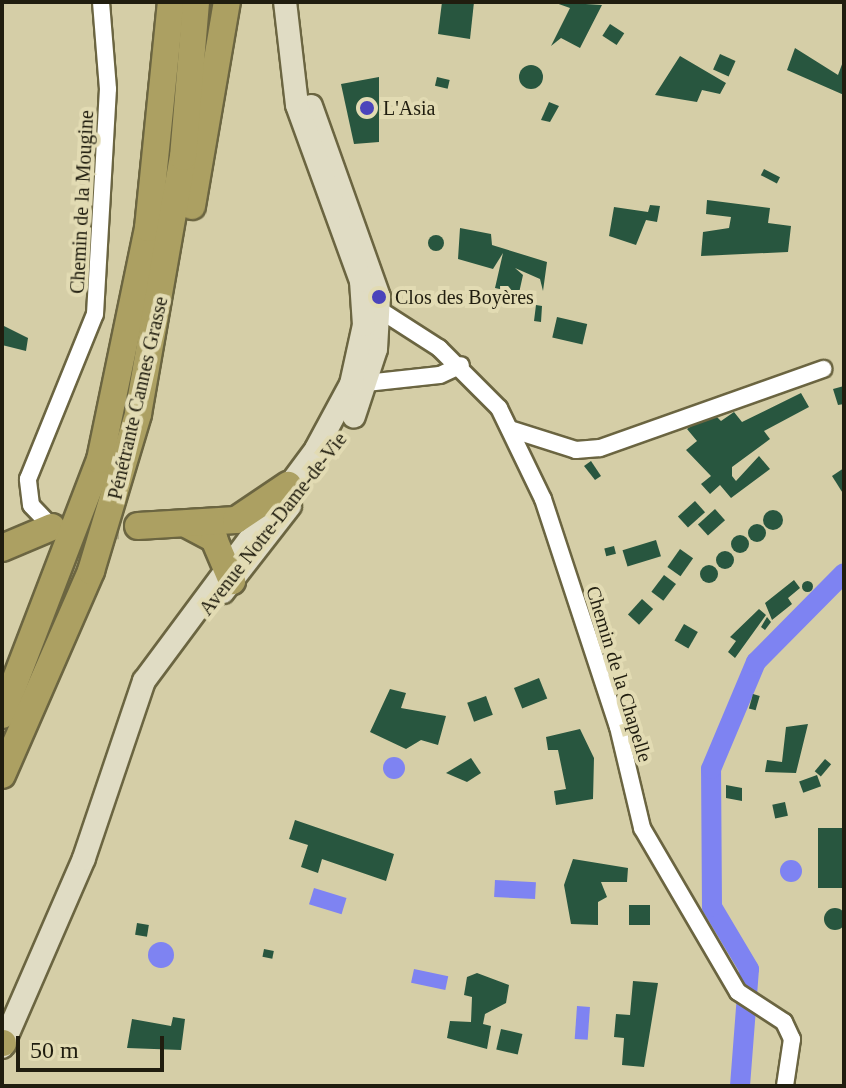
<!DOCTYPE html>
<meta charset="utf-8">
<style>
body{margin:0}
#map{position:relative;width:846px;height:1088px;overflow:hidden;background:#d5cea7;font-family:"Times New Roman",serif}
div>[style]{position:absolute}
.water>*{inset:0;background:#7e83f2;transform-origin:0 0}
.round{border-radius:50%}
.canal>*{height:20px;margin:-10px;padding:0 10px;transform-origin:10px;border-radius:10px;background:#7e83f2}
.building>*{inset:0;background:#28563f;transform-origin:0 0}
.trunk-tunnel>*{height:26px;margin-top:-13px;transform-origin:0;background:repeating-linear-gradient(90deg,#b1ab89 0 26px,transparent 0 39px)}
.roads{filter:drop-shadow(2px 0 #6b6541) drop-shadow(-2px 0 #6b6541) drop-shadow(0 2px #6b6541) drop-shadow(0 -2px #6b6541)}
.minor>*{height:16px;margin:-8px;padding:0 8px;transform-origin:8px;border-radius:8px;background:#fff}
.secondary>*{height:22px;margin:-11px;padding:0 11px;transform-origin:11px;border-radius:11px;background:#e0dcc4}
.trunk>*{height:26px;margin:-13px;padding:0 13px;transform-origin:13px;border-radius:13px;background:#aca062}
.dots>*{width:22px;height:22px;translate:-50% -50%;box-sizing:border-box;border:4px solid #e2dbb3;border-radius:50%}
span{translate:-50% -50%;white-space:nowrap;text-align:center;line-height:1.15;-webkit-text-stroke:8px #e2dbb3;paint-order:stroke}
.poi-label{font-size:20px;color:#201d0f}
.left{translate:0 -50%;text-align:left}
.street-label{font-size:20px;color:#201d0f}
.frame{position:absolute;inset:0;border:4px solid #201d0f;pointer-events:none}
.scale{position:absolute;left:16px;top:1036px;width:148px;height:36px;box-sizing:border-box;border:4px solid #201d0f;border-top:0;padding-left:10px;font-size:24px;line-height:28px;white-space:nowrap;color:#201d0f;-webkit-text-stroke:6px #e2dbb3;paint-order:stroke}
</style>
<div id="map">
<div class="water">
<i class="round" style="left:383px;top:757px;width:22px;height:22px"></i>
<i class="round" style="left:780px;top:860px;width:22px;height:22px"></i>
<i style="left:495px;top:880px;width:41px;height:17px;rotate:3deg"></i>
<i style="left:314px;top:888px;width:34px;height:17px;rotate:17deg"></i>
<i class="round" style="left:148px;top:942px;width:26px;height:26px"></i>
<i style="left:414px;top:969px;width:35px;height:14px;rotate:12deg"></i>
<i style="left:577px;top:1006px;width:13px;height:33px;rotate:4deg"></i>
</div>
<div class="canal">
<i style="left:740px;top:1086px;width:117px;rotate:-85.6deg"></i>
<i style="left:749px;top:969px;width:72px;rotate:-120.8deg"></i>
<i style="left:712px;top:907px;width:138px;rotate:-90.4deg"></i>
<i style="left:711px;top:769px;width:116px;rotate:-67.2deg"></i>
<i style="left:756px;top:662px;width:125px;rotate:-45.3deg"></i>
</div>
<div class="building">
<i style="clip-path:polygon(442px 2px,474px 2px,470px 39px,438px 34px)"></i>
<i style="clip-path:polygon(553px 2px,602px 5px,580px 48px,561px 38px,551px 46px,570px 8px)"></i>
<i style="left:610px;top:24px;width:17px;height:14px;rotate:33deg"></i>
<i style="clip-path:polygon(795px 48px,838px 75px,844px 59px,844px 95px,787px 70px)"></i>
<i style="left:720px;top:54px;width:17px;height:17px;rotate:24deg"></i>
<i style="clip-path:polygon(680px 56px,726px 83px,720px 94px,702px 90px,697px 102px,655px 95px)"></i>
<i class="round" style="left:519px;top:65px;width:24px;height:24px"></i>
<i style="clip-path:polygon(379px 77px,379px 142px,354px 144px,341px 84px)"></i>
<i style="left:437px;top:77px;width:13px;height:9px;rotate:13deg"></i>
<i style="clip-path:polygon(549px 102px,559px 106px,550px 122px,541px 120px)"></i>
<i style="left:764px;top:169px;width:18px;height:7px;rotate:27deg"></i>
<i style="clip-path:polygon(707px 200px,770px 208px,768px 223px,791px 226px,788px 252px,701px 256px,703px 232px,729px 228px,731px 217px,706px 214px)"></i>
<i style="clip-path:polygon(650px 205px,660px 206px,657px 222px,646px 220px,636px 245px,609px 236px,614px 207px,648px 212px)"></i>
<i style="clip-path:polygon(460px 228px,491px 234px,492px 245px,547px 262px,543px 291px,540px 279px,515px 268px,523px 275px,519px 293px,495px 288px,503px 253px,493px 269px,458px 259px)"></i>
<i class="round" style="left:428px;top:235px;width:16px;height:16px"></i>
<i style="clip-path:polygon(536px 305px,542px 306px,541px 322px,534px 321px)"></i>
<i style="left:557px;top:317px;width:31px;height:21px;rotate:13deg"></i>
<i style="clip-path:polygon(2px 325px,28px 338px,26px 351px,2px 345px)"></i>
<i style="clip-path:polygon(844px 386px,844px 404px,838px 405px,833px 389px)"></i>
<i style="clip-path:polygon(801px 393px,809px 407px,764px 431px,770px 439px,732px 467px,732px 476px,736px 481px,759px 456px,770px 469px,731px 498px,720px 485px,710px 494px,701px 484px,711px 476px,686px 450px,697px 441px,687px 429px,712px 412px,721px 421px,734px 412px,742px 422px)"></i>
<i style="clip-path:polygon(591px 461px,601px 476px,595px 480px,584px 466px)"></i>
<i style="clip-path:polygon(844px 468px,844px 495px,832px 476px)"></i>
<i style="left:695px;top:501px;width:15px;height:23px;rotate:48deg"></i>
<i style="left:715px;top:509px;width:15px;height:23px;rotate:48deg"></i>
<i class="round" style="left:763px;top:510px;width:20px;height:20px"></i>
<i class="round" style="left:748px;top:524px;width:18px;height:18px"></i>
<i class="round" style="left:731px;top:535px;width:18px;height:18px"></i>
<i style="left:656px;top:540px;width:17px;height:35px;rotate:73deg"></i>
<i style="left:614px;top:546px;width:8px;height:10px;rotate:76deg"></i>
<i style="left:680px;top:549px;width:16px;height:22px;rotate:35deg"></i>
<i class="round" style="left:716px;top:551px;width:18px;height:18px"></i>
<i class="round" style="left:700px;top:565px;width:18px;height:18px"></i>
<i style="left:664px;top:575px;width:15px;height:21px;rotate:37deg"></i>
<i style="clip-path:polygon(794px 580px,800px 588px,788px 598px,792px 604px,772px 620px,765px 603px)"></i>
<i class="round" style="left:801.5px;top:580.5px;width:11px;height:11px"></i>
<i style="left:642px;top:599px;width:15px;height:21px;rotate:42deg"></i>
<i style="clip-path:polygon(759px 609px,766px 615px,735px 658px,728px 652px,736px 641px,730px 637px)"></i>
<i style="clip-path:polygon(767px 617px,771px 622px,765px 630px,761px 627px)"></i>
<i style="left:684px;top:624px;width:16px;height:19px;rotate:30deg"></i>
<i style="left:539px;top:678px;width:22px;height:27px;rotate:68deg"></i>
<i style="left:622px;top:679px;width:9px;height:9px;rotate:63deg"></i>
<i style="clip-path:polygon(390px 689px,406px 693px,401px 708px,446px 716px,438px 745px,421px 740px,406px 749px,370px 732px)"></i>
<i style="left:753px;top:694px;width:7px;height:15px;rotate:16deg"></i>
<i style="left:486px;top:696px;width:20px;height:20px;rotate:70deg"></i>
<i style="clip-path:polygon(808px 724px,796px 773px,765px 772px,767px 760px,782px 762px,786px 727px)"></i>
<i style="clip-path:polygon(580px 729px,594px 758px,593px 799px,556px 805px,554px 791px,566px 789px,558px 750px,548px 750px,546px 737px)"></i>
<i style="clip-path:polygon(471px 758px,481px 773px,467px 782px,446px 773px)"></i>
<i style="left:825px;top:759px;width:8px;height:16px;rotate:40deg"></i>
<i style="left:817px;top:775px;width:12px;height:19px;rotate:70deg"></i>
<i style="clip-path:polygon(726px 785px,742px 788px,742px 801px,726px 798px)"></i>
<i style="left:785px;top:802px;width:14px;height:13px;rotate:78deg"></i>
<i style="clip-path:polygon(295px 820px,394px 854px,386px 881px,322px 859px,318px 873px,301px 867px,308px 845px,289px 839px)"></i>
<i style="left:818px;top:828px;width:26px;height:60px"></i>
<i style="clip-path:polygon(573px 859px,628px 868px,627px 882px,601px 882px,607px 897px,598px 902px,598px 925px,571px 924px,564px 885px)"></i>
<i style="left:629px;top:905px;width:21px;height:20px"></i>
<i class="round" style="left:824px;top:908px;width:22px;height:22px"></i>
<i style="left:137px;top:923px;width:12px;height:12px;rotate:9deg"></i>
<i style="left:264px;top:949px;width:10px;height:8px;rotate:11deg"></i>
<i style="clip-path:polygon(477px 973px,509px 985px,506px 1003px,485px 1014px,483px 1024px,491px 1026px,487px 1049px,447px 1038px,450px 1021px,471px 1022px,472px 997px,464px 995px,467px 977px)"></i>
<i style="clip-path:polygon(633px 981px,658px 983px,644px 1067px,622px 1065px,624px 1038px,614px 1037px,616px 1014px,630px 1015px)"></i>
<i style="clip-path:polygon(173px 1017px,185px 1019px,181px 1050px,127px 1048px,132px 1019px,171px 1026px)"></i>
<i style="left:501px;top:1029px;width:22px;height:21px;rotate:13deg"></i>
</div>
<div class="trunk-tunnel">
<i style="left:54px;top:527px;width:84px;rotate:-0.7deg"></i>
</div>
<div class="roads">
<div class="minor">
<i style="left:372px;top:305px;width:80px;rotate:32.7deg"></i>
<i style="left:439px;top:348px;width:85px;rotate:45deg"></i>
<i style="left:499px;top:408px;width:101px;rotate:64.2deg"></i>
<i style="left:543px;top:499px;width:240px;rotate:71.8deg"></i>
<i style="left:618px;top:727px;width:104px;rotate:76.6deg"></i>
<i style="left:642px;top:828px;width:190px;rotate:59.7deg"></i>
<i style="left:738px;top:992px;width:55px;rotate:33.1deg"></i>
<i style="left:784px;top:1022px;width:19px;rotate:65deg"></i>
<i style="left:792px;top:1039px;width:48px;rotate:98.5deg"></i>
<i style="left:357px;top:384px;width:83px;rotate:-6.2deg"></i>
<i style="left:440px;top:375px;width:23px;rotate:-25deg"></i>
<i style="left:510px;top:429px;width:69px;rotate:17.7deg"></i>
<i style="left:576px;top:450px;width:24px;rotate:-5deg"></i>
<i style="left:600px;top:448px;width:237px;rotate:-19.5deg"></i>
<i style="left:52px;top:527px;width:30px;rotate:-134deg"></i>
<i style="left:31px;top:505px;width:26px;rotate:-97deg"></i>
<i style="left:28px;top:479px;width:178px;rotate:-67.9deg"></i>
<i style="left:95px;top:314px;width:225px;rotate:-86.7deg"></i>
<i style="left:108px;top:89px;width:87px;rotate:-94.6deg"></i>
</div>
<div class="secondary">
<i style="left:311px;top:106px;width:203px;rotate:70.4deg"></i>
<i style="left:379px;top:297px;width:52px;rotate:93.3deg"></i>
<i style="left:376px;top:349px;width:71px;rotate:108.2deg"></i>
<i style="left:223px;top:592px;width:109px;rotate:-52.1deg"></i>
<i style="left:2px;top:1047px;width:206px;rotate:-66.5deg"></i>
<i style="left:84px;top:858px;width:187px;rotate:-71.3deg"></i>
<i style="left:144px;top:681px;width:289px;rotate:-53.4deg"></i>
<i style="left:316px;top:449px;width:74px;rotate:-61.7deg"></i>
<i style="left:351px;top:384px;width:60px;rotate:-77.6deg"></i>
<i style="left:364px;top:325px;width:44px;rotate:-93.9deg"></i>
<i style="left:361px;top:281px;width:187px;rotate:-110deg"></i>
<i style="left:297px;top:105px;width:104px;rotate:-96.6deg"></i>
</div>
<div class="trunk">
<i style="left:192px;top:206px;width:207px;rotate:-80.3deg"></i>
<i style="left:188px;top:525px;width:30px;rotate:28deg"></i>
<i style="left:214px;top:539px;width:46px;rotate:66.8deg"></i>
<i style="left:138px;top:526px;width:98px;rotate:-3.5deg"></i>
<i style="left:236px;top:520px;width:63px;rotate:-33.9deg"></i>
<i style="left:2px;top:548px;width:54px;rotate:-22.8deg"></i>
<i style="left:2px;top:715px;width:273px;rotate:-69deg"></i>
<i style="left:100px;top:460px;width:237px;rotate:-78.3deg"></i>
<i style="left:148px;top:228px;width:227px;rotate:-84.2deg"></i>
<i style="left:2px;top:775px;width:223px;rotate:-66.4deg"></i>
<i style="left:91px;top:571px;width:164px;rotate:-73.3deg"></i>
<i style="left:138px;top:414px;width:261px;rotate:-80.1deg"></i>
<i style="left:183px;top:157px;width:156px;rotate:-85.2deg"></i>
<i style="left:2px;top:1043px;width:1px"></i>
</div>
</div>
<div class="dots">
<i style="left:367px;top:108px;background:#4b44bb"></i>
<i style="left:379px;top:297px;background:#4b44bb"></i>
</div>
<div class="poi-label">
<span class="left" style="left:383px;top:108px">L'Asia</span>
<span class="left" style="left:395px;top:297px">Clos des Boyères</span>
</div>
<div class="street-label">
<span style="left:82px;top:202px;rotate:-87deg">Chemin de la Mougine</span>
<span style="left:138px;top:398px;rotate:-77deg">Pénétrante Cannes Grasse</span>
<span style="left:273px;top:524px;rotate:-52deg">Avenue Notre-Dame-de-Vie</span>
<span style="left:619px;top:674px;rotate:73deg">Chemin de la Chapelle</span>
</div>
<div class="frame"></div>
<div class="scale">50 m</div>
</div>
